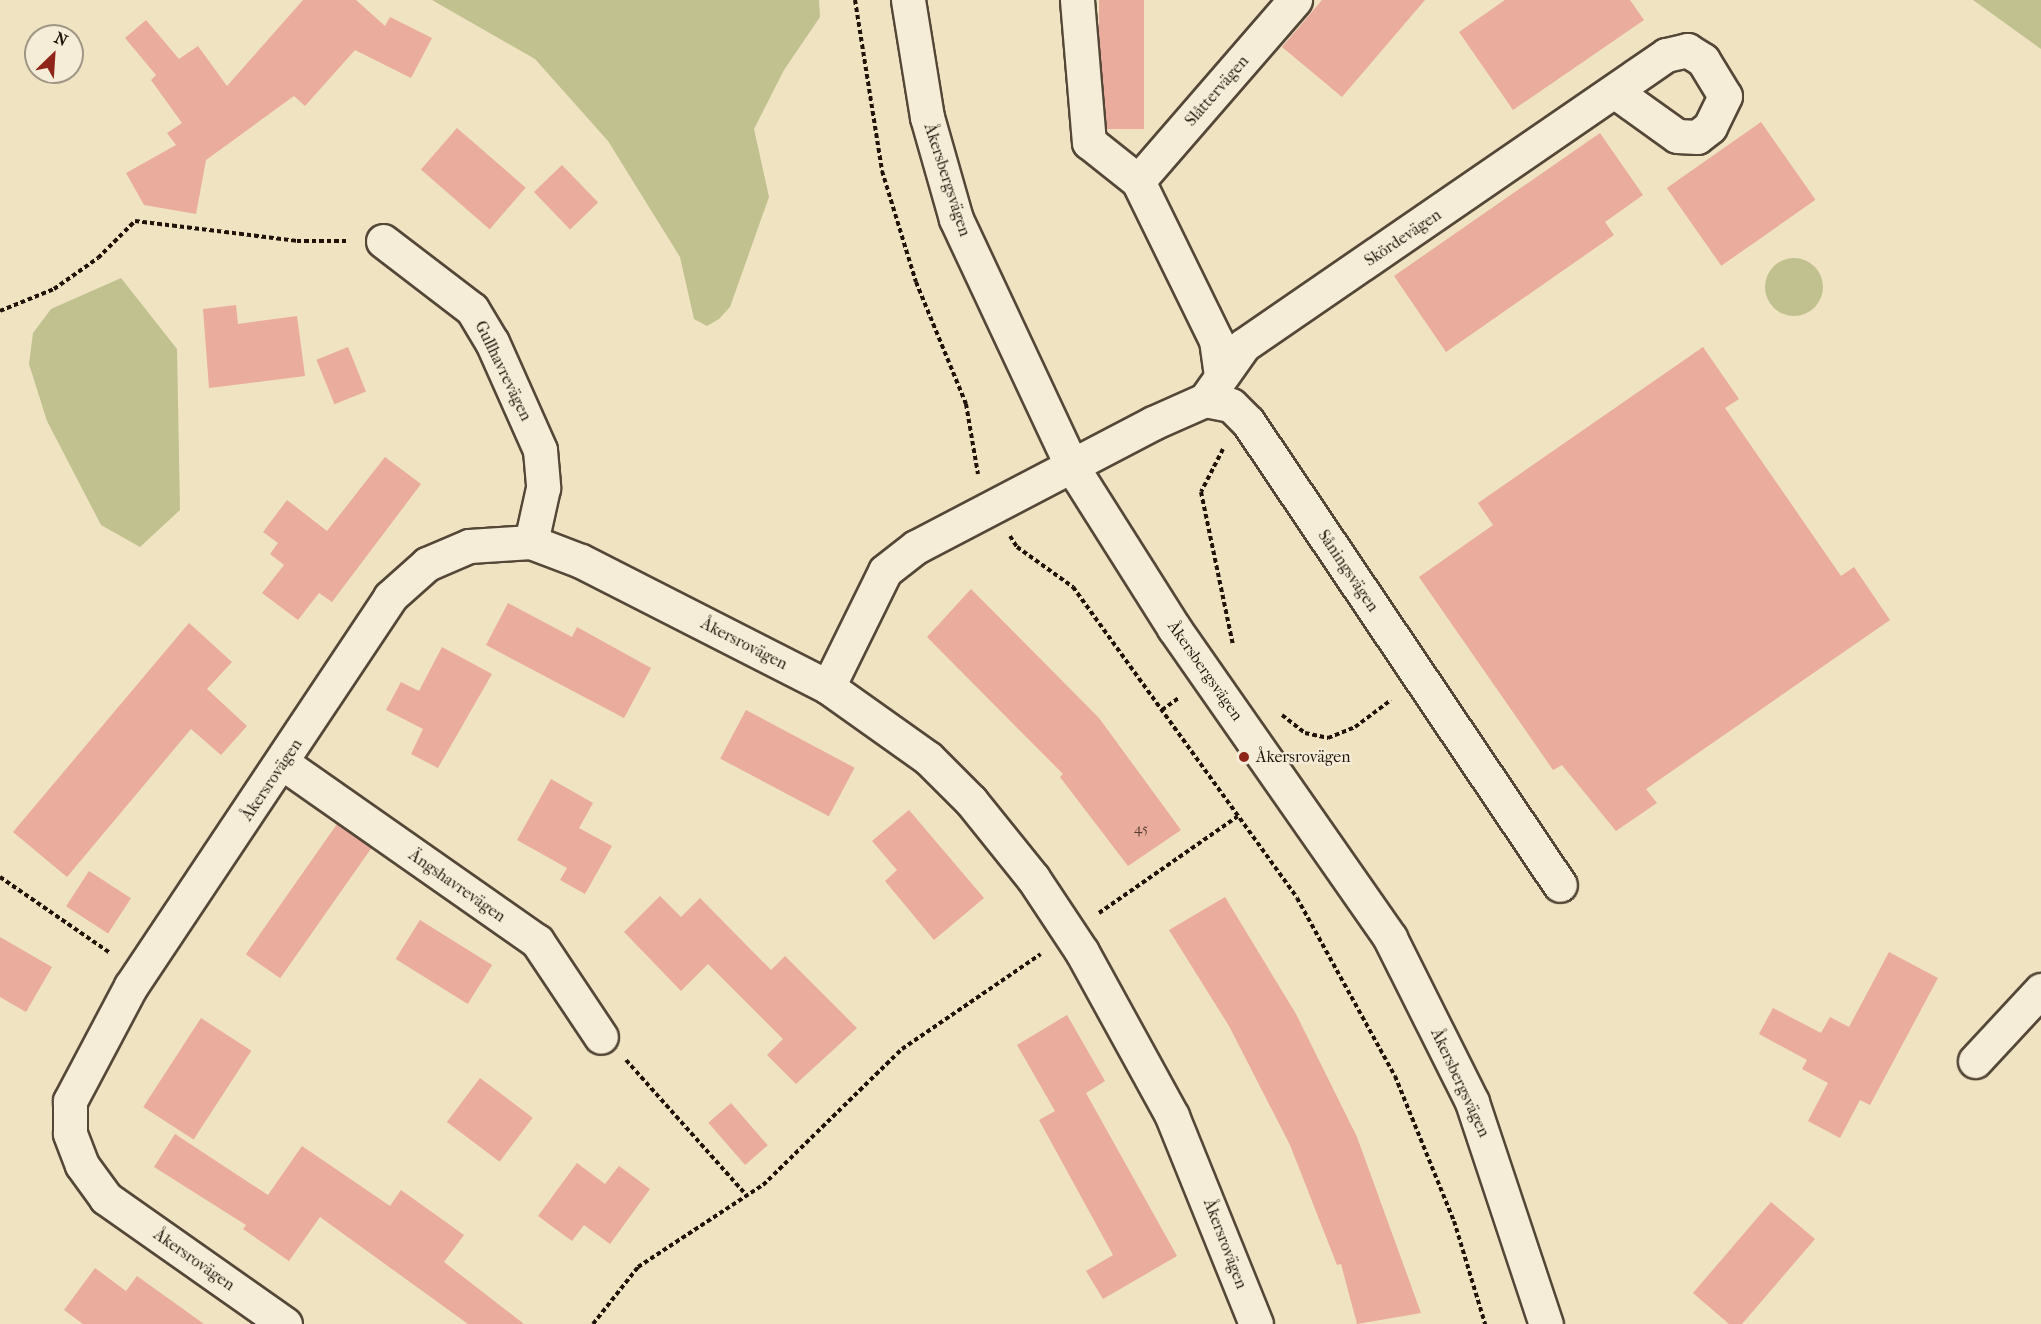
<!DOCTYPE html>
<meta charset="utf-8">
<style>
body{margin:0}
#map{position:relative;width:2041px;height:1324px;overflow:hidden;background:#f0e3c2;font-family:"IM FELL French Canon",serif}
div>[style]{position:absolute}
.green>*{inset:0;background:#c0c18f}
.round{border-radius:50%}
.building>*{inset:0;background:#e9ac9d;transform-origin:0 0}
.path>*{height:4px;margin-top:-2px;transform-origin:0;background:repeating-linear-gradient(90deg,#20130a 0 4.5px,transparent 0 7.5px)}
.roads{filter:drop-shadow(2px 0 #544738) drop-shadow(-2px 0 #544738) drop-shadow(0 2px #544738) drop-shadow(0 -2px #544738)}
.minor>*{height:33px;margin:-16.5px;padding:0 16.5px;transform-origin:16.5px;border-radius:16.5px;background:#f5edd7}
.dots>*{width:16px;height:16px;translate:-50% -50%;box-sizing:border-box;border:3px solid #f5edd7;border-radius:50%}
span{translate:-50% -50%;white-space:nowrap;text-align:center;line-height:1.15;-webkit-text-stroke:4.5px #f5edd7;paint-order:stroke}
.number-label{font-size:14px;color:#52392f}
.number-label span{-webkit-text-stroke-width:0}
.street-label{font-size:16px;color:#20130a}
.poi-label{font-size:16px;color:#20130a}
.left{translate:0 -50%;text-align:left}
.north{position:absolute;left:24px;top:24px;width:60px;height:60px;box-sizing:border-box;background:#f5edd7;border:2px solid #a09685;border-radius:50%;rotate:25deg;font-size:16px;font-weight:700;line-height:24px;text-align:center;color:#20130a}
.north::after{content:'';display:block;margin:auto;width:21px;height:27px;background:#8f2418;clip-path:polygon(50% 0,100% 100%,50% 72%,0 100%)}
</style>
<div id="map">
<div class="green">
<i style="clip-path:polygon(432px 0,819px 0,820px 17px,784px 70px,754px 129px,769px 197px,730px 307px,719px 319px,707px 326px,694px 319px,680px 257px,608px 141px,535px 59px)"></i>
<i style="clip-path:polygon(1973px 0,2041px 0,2041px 49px)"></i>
<i class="round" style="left:1765px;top:258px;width:58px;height:58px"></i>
<i style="clip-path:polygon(121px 278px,177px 349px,180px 510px,140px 547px,101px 525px,47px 421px,29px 364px,33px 333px,51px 309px)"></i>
</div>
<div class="building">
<i style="clip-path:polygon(303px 0,356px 0,385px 26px,390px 17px,432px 38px,411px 78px,355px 50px,305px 106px,294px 96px,206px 160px,196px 214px,144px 205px,126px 173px,176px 145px,167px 133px,182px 123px,151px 80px,156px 75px,125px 38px,146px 20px,179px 59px,198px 46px,227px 86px)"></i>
<i style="left:1099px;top:0;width:45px;height:129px"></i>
<i style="clip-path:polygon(1322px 0,1425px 0,1342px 97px,1282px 47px)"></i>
<i style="clip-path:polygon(1505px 0,1630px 0,1644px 20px,1513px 110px,1459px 32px)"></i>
<i style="left:1761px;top:122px;width:95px;height:115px;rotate:55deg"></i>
<i style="left:457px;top:128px;width:91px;height:55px;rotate:41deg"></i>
<i style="clip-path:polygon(1600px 133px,1643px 195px,1605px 222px,1614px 235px,1446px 352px,1394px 276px)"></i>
<i style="left:562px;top:165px;width:52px;height:39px;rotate:46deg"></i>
<i style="clip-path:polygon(236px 305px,238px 324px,297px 316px,305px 376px,209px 388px,203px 309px)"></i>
<i style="left:348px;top:347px;width:48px;height:34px;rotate:68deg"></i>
<i style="clip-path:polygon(1703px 347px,1739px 399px,1725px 408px,1841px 576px,1854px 567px,1890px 620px,1646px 789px,1657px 803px,1616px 831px,1562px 765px,1553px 770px,1419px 577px,1493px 525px,1478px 503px)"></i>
<i style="clip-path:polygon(385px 457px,421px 484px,332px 602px,319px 593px,298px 620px,262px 593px,284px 565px,270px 554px,278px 543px,263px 532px,287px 500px,327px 531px)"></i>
<i style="clip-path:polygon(971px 589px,1099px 718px,1181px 830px,1128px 866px,1060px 777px,1063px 774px,927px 637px)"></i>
<i style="clip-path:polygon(508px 603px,572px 637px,577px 627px,651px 668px,624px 718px,486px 645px)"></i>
<i style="clip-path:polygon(189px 623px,232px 662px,207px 689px,247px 726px,221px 755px,191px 729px,67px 877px,13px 832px)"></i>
<i style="clip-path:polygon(442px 647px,492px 674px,438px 768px,411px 754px,423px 729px,386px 710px,401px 682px,419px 691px)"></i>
<i style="left:746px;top:710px;width:123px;height:55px;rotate:28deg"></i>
<i style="clip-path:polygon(551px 779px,593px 803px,579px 828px,612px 846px,585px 894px,560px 880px,567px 868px,517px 840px)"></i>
<i style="clip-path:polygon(909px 810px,984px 898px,934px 940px,885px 881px,897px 870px,872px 841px)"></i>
<i style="left:337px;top:824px;width:42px;height:159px;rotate:35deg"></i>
<i style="left:89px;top:871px;width:50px;height:42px;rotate:33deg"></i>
<i style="clip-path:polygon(660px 896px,681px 917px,700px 898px,771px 970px,785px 956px,857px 1028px,796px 1084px,767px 1055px,783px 1039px,708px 964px,681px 991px,624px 932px)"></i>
<i style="clip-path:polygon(1225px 897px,1296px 1014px,1357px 1137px,1421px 1313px,1357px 1324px,1341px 1264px,1337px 1265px,1290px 1145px,1229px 1026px,1169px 930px)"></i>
<i style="left:420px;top:920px;width:85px;height:46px;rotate:32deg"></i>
<i style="clip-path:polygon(0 937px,52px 967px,26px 1012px,0 997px)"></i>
<i style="clip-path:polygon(1889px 952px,1938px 978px,1870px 1105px,1860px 1100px,1840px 1138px,1808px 1121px,1828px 1083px,1802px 1069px,1807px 1060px,1759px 1034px,1773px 1008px,1821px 1033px,1830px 1017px,1849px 1027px)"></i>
<i style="clip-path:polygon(1067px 1015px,1105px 1081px,1086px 1093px,1177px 1256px,1103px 1299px,1086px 1271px,1113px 1255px,1039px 1120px,1055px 1111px,1017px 1045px)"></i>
<i style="left:201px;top:1018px;width:60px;height:106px;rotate:33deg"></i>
<i style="left:480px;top:1078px;width:66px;height:55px;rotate:37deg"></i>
<i style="left:731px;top:1103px;width:56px;height:30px;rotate:49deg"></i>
<i style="clip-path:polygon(175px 1134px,268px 1195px,302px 1146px,390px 1206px,401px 1190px,464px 1235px,444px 1262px,524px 1324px,468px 1324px,320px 1217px,289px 1261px,243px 1229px,246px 1225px,154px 1167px)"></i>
<i style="clip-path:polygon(577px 1163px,605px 1184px,619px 1166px,650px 1189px,610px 1244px,584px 1225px,572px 1241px,538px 1216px)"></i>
<i style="clip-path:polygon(1771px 1202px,1815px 1239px,1742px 1324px,1729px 1324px,1693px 1293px)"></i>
<i style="clip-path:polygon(95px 1268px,126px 1291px,137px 1276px,204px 1324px,83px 1324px,64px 1310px)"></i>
</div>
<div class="path">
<i style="left:855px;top:0;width:173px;rotate:81deg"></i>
<i style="left:882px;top:171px;width:116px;rotate:73deg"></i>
<i style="left:916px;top:282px;width:132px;rotate:67.7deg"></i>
<i style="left:966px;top:404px;width:71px;rotate:80.3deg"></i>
<i style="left:0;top:311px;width:58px;rotate:-22.2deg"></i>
<i style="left:54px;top:289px;width:54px;rotate:-35.2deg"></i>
<i style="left:98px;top:258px;width:52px;rotate:-45deg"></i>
<i style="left:135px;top:221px;width:163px;rotate:7deg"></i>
<i style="left:297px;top:241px;width:52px"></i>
<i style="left:1223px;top:449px;width:48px;rotate:117.1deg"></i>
<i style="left:1201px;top:492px;width:156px;rotate:78.2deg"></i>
<i style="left:1010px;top:536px;width:13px;rotate:58deg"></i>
<i style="left:1017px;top:547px;width:69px;rotate:35.5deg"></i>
<i style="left:1073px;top:587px;width:383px;rotate:54.2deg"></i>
<i style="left:1297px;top:898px;width:203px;rotate:61.2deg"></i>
<i style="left:1395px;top:1076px;width:157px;rotate:67.9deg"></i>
<i style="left:1454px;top:1221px;width:108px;rotate:73.2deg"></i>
<i style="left:1162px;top:710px;width:22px;rotate:-36deg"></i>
<i style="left:1282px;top:715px;width:29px;rotate:38deg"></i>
<i style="left:1305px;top:733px;width:24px;rotate:12deg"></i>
<i style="left:1328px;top:738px;width:29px;rotate:-22deg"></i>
<i style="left:1355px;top:727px;width:45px;rotate:-36.9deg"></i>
<i style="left:0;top:877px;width:134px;rotate:34.6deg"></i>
<i style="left:1099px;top:913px;width:169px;rotate:-34.9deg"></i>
<i style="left:626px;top:1060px;width:182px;rotate:48.3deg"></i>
<i style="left:593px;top:1324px;width:73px;rotate:-51.7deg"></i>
<i style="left:638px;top:1267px;width:149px;rotate:-33.3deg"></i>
<i style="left:763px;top:1185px;width:194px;rotate:-44.4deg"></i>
<i style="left:902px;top:1049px;width:168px;rotate:-34.4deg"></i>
</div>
<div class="roads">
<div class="minor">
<i style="left:908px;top:0;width:119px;rotate:80.8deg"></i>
<i style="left:927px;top:117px;width:106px;rotate:74.1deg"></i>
<i style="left:956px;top:219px;width:272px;rotate:64.9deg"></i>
<i style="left:1071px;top:465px;width:193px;rotate:57.7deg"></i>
<i style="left:1174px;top:628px;width:378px;rotate:55.1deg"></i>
<i style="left:1390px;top:938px;width:183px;rotate:63.4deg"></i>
<i style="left:1472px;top:1102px;width:234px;rotate:71.6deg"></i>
<i style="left:1077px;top:0;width:143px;rotate:85.2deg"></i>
<i style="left:1089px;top:142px;width:63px;rotate:38.5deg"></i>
<i style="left:1138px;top:181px;width:177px;rotate:63.9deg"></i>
<i style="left:1216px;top:340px;width:35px;rotate:82deg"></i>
<i style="left:1138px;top:181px;width:240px;rotate:-49.1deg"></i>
<i style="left:383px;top:241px;width:112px;rotate:37.4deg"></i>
<i style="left:472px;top:309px;width:39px;rotate:59deg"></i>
<i style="left:492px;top:342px;width:118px;rotate:66deg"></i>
<i style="left:540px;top:450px;width:38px;rotate:85deg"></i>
<i style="left:543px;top:488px;width:55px;rotate:102.5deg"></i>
<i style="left:1205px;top:400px;width:67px;rotate:-54.7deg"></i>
<i style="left:1244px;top:345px;width:512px;rotate:-34.5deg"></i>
<i style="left:1666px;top:55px;width:22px;rotate:-13deg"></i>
<i style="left:1687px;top:50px;width:19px;rotate:32deg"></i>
<i style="left:1703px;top:60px;width:42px;rotate:58.6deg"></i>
<i style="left:1725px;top:96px;width:34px;rotate:116deg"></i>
<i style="left:1710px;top:127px;width:16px;rotate:142deg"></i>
<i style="left:1697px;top:137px;width:20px;rotate:-177deg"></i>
<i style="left:1677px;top:136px;width:74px;rotate:-144.4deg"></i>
<i style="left:828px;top:687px;width:129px;rotate:-63.8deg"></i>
<i style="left:885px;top:571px;width:39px;rotate:-38deg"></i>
<i style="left:916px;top:547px;width:267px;rotate:-27.6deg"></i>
<i style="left:1153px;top:423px;width:57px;rotate:-23.9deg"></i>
<i style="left:1205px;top:400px;width:26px;rotate:11deg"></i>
<i style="left:1231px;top:405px;width:24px;rotate:45deg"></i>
<i style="left:1248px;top:422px;width:558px;rotate:56.03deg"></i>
<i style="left:284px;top:764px;width:309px;rotate:35deg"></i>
<i style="left:537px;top:941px;width:115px;rotate:56.3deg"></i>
<i style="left:1975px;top:1061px;width:97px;rotate:-47.1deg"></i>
<i style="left:285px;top:1324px;width:219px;rotate:-144.9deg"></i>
<i style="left:106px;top:1198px;width:41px;rotate:-126deg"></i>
<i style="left:82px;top:1165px;width:34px;rotate:-111deg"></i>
<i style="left:70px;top:1133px;width:32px;rotate:-90deg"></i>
<i style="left:70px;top:1101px;width:130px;rotate:-62.1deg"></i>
<i style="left:131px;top:986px;width:467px;rotate:-56.3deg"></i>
<i style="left:390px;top:597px;width:50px;rotate:-41.7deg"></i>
<i style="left:427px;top:564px;width:46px;rotate:-23.2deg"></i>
<i style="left:469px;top:546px;width:62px;rotate:-3.7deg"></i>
<i style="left:531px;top:542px;width:53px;rotate:20.8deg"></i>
<i style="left:581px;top:561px;width:277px;rotate:27deg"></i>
<i style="left:828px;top:687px;width:123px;rotate:35.4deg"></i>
<i style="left:928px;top:758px;width:61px;rotate:45deg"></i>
<i style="left:971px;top:801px;width:99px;rotate:51.2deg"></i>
<i style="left:1033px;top:878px;width:89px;rotate:56.5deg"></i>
<i style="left:1082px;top:952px;width:187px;rotate:61.2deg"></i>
<i style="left:1172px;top:1116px;width:224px;rotate:68deg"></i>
</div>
</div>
<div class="dots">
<i style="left:1244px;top:757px;background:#8f2418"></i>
</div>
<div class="number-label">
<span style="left:1141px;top:829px">45</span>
</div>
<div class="street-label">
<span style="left:1217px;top:91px;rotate:-49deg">Slåttervägen</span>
<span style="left:947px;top:180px;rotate:72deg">Åkersbergsvägen</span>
<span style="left:1403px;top:238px;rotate:-34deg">Skördevägen</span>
<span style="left:503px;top:371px;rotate:64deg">Gullhavrevägen</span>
<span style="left:1348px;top:571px;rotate:56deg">Såningsvägen</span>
<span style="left:744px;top:644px;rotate:27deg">Åkersrovägen</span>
<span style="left:1205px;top:671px;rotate:55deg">Åkersbergsvägen</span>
<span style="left:272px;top:780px;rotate:-56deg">Åkersrovägen</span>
<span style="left:457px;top:886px;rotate:35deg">Ängshavrevägen</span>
<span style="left:1460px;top:1083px;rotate:65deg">Åkersbergsvägen</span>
<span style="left:1225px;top:1244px;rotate:69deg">Åkersrovägen</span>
<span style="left:194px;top:1260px;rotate:35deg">Åkersrovägen</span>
</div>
<div class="poi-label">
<span class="left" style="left:1256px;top:757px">Åkersrovägen</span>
</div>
<div class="north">N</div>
</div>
